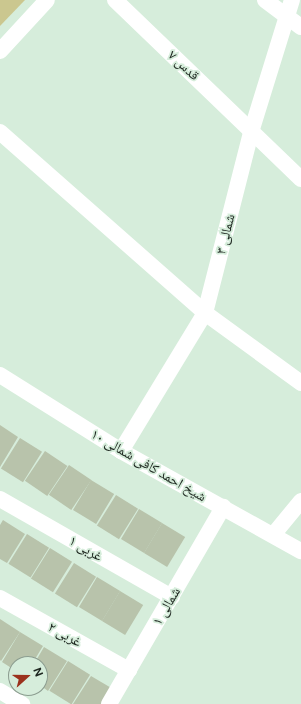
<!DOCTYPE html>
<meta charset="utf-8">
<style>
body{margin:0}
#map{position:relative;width:301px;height:704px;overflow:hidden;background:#d6eddb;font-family:"Public Sans","Noto Naskh Arabic",sans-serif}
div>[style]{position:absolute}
.green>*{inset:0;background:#cbc78f}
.building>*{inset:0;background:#b8c3ab;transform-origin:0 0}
.minor>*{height:16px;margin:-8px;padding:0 8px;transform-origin:8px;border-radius:8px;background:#fff}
span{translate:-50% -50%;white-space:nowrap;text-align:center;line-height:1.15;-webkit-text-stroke:3.5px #d6eddb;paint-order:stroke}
.street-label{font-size:14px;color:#1d261f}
.north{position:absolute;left:8px;top:656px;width:40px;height:40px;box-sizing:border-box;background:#d6eddb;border:1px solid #8c9d90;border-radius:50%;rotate:69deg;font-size:11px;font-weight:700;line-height:16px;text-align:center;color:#1d261f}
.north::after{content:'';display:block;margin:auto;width:14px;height:18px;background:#9b321d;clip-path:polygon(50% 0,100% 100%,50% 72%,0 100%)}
</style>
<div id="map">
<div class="green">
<i style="clip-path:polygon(0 0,25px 0,0 26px)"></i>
</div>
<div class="building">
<i style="clip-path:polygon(0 425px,18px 437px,0 467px)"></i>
<i style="left:20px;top:438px;width:26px;height:36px;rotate:32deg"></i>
<i style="left:45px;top:451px;width:27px;height:36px;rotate:34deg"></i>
<i style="left:69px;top:465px;width:27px;height:36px;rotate:34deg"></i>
<i style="left:91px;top:480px;width:27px;height:35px;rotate:31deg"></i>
<i style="left:116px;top:495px;width:26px;height:36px;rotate:32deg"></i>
<i style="left:139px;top:509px;width:27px;height:35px;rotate:31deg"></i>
<i style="clip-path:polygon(3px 520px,25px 534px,7px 563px,0 559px,0 525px)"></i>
<i style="left:162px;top:523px;width:27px;height:35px;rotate:31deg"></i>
<i style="left:27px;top:534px;width:26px;height:35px;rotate:32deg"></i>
<i style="left:50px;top:548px;width:26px;height:36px;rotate:32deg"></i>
<i style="left:74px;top:563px;width:26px;height:36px;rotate:32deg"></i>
<i style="left:97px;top:577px;width:27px;height:35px;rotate:31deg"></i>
<i style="left:120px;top:591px;width:27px;height:35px;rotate:31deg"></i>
<i style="clip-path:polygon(0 619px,20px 632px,1px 661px,0 660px)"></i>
<i style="clip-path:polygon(20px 632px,43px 646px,32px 664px,16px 664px,16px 671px,2px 662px)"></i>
<i style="clip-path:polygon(44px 647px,67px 661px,48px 691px,40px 685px,40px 664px,34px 664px)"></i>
<i style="left:68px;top:661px;width:26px;height:35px;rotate:32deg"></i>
<i style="clip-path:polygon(91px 676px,113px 689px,104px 704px,73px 704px)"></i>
</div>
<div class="minor">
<i style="left:115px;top:0;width:258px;rotate:43.9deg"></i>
<i style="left:265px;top:0;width:45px;rotate:36.9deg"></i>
<i style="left:0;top:51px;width:69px;rotate:-47.3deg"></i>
<i style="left:0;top:132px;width:273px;rotate:41.4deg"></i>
<i style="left:205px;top:313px;width:119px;rotate:36.1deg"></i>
<i style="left:0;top:375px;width:143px;rotate:32.1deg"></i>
<i style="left:121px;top:451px;width:206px;rotate:29.1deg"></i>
<i style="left:121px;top:451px;width:162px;rotate:-58.7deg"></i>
<i style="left:205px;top:313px;width:190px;rotate:-75.7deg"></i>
<i style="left:252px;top:129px;width:135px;rotate:-72.8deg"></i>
<i style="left:0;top:499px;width:198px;rotate:29.7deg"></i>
<i style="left:273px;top:535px;width:44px;rotate:-50.5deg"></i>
<i style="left:0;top:598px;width:148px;rotate:29.2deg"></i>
<i style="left:0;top:691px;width:26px;rotate:31deg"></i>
<i style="left:109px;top:704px;width:228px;rotate:-59.9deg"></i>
</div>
<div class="street-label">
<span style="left:184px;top:65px;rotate:43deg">قدس ۷</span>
<span style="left:225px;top:234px;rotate:-76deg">شمالی ۳</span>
<span style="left:149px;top:465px;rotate:30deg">شیخ احمد کافی شمالی ۱۰</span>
<span style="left:86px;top:548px;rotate:30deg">۱ غربی</span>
<span style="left:166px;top:606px;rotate:-60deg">۱ شمالی</span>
<span style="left:65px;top:634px;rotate:29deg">۲ غربی</span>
</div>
<div class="north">N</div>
</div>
